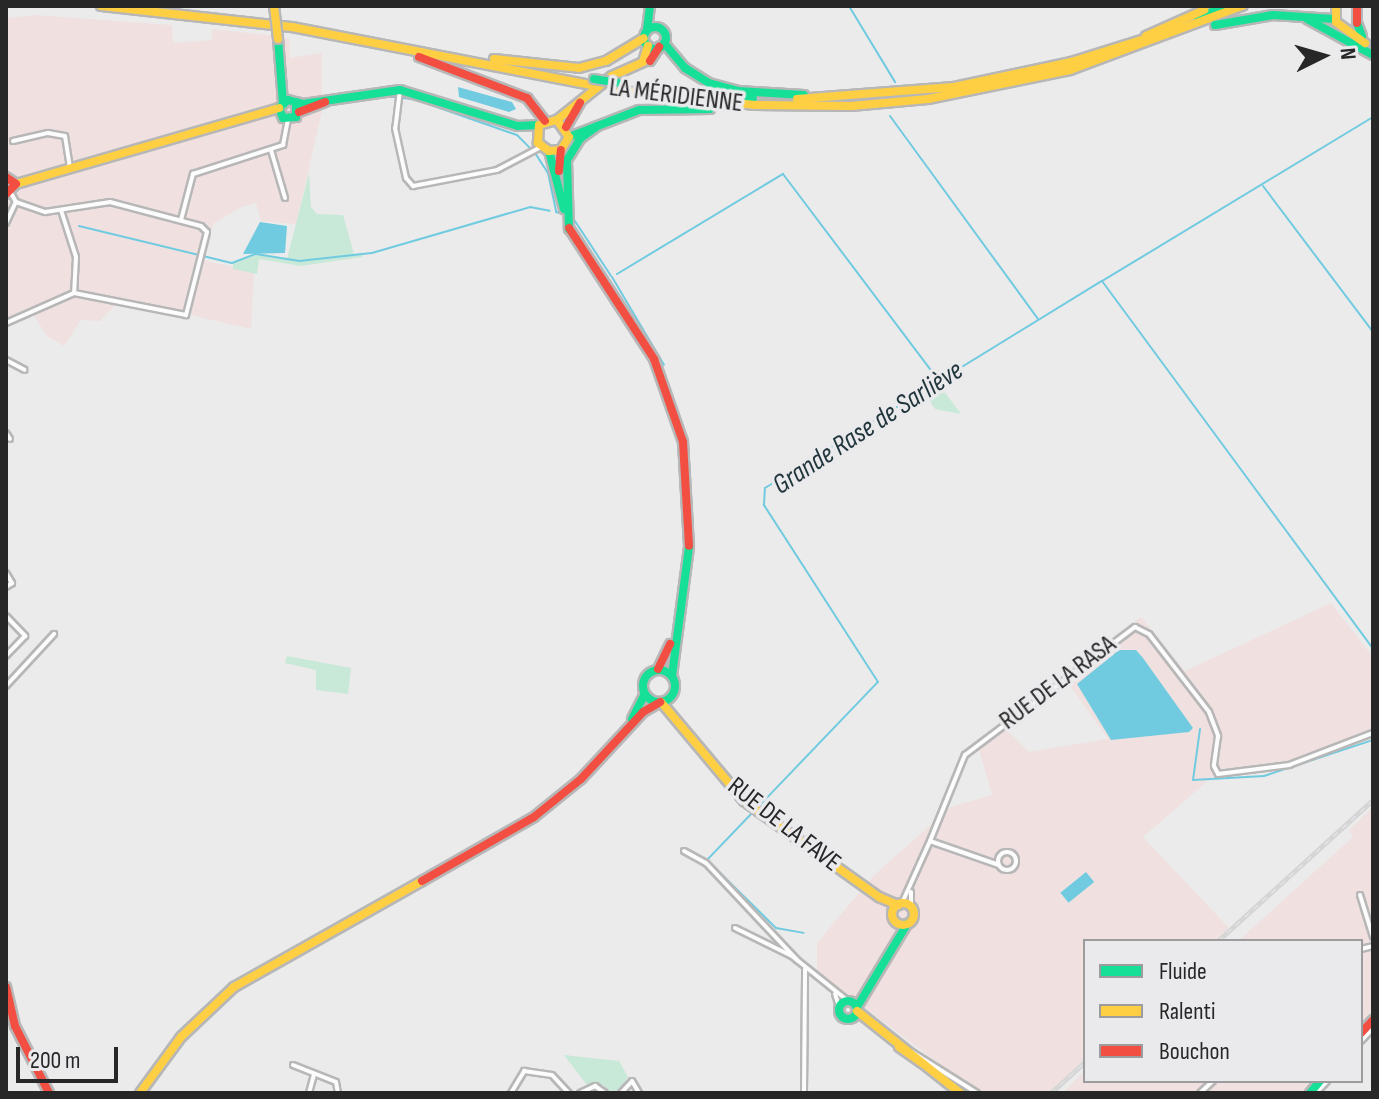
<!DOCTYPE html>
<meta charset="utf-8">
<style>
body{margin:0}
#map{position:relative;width:1379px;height:1099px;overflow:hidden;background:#ebebeb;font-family:"Sofia Sans Condensed",sans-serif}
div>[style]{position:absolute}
.industrial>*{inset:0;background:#f0e1e0}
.green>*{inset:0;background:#c8e8d8}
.water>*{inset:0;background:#71cbe0;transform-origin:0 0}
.stream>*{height:2px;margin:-1px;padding:0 1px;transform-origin:1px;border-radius:1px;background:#71cbe0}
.roads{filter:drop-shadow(2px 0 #b7b7b8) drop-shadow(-2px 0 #b7b7b8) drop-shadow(0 2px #b7b7b8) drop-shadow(0 -2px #b7b7b8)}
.street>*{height:4px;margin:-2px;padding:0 2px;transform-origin:2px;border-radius:2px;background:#fcfcfc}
.street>.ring{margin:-2px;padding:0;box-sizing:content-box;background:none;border:4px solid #fcfcfc;border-radius:50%}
.fast>*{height:8px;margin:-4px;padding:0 4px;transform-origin:4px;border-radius:4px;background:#16e098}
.fast>.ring{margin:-4px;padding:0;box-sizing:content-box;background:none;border:8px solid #16e098;border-radius:50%}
.slow>*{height:8px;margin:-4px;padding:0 4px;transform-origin:4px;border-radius:4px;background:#ffcf43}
.slow>.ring{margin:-4px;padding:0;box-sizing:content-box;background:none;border:8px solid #ffcf43;border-radius:50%}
.jam>*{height:8px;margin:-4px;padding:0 4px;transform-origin:4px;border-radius:4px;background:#f24e42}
.rail>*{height:5px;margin-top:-2.5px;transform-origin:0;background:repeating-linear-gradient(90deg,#eaeaec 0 6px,#d5d5d5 0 12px);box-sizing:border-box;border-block:2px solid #d5d5d5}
.bridges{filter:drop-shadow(2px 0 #b7b7b8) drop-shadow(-2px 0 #b7b7b8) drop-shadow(0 2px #b7b7b8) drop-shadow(0 -2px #b7b7b8)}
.fast-bridge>*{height:8px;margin:-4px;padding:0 4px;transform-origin:4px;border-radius:4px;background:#16e098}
.slow-bridge>*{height:8px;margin:-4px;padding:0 4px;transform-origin:4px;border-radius:4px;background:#ffcf43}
span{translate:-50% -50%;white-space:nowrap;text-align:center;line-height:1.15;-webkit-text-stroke:7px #eaeaec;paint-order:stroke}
.street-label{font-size:26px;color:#272728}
.water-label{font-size:28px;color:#1f353b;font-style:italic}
.frame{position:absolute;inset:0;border:8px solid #272728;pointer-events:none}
.legend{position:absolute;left:1083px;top:939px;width:280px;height:144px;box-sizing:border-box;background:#eaeaec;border:2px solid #9c9c9e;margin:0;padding:10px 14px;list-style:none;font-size:24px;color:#272728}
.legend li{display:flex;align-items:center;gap:16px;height:40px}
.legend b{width:40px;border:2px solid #9c9c9e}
.north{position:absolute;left:1283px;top:16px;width:80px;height:80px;-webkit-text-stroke:6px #eaeaec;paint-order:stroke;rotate:85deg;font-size:22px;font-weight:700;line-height:32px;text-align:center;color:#272728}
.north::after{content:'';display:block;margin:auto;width:28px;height:36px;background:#272728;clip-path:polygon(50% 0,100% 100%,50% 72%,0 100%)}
.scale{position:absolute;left:16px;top:1047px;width:102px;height:36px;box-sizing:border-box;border:4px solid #272728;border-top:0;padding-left:10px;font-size:24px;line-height:28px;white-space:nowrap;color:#272728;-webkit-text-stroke:6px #eaeaec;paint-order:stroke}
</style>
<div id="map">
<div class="industrial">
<i style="clip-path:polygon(35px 15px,172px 25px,173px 43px,212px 40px,212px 29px,268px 35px,290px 39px,290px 58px,322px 53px,322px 111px,296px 224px,261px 221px,256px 203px,241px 207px,213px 224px,203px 260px,254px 272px,251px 329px,121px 299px,100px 321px,81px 320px,64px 346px,48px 337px,35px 318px,34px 306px,6px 320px,6px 203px,20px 191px,17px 179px,6px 169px,6px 18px)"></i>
<i style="clip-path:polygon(1331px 603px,1373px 657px,1373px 728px,1299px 760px,1219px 771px,1143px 837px,1229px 928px,1215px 941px,1085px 941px,1085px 1059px,1048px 1093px,978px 1093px,817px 972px,817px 943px,873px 876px,951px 807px,992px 795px,978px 746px,1005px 728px,1029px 752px,1108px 739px,1063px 676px,1141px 617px,1185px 671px)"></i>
<i style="clip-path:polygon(1373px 807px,1373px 1015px,1361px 1029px,1361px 941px,1238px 941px,1353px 837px,1349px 830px)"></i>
<i style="clip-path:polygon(1085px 1071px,1085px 1081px,1316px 1081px,1306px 1093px,1062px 1093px)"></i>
</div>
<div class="green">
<i style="clip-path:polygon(309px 173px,311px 207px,317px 214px,343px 215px,354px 254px,363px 253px,362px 257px,301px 266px,259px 259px,257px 274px,233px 269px,233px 262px,253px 255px,287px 259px)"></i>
<i style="clip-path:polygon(940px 386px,961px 414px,935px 409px,926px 395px)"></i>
<i style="clip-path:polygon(287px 656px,351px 668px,348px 694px,316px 690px,316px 670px,285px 663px)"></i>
<i style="clip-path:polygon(564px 1055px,619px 1061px,628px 1077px,617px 1093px,607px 1093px,604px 1085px,587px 1085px)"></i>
</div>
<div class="water">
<i style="clip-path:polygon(458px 87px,512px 102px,516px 109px,509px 112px,459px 97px)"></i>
<i style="clip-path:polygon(260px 222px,287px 226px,285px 253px,243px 254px)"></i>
<i style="clip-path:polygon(1119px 650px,1136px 650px,1143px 658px,1193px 728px,1189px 732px,1111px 740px,1077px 684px)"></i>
<i style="left:1086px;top:872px;width:13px;height:33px;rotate:51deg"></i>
</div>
<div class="stream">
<i style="left:849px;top:6px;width:89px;rotate:58.8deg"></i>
<i style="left:333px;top:104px;width:52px;rotate:-8.9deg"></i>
<i style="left:384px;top:96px;width:30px;rotate:6deg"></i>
<i style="left:414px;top:99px;width:109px;rotate:19.3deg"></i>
<i style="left:517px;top:135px;width:20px;rotate:45deg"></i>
<i style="left:890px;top:116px;width:251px;rotate:53.9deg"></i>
<i style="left:1373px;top:117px;width:317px;rotate:148.8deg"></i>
<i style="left:1102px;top:281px;width:457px;rotate:53.6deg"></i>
<i style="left:535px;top:153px;width:24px;rotate:57deg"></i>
<i style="left:548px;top:173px;width:40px;rotate:78deg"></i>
<i style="left:556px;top:212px;width:8px;rotate:14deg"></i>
<i style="left:1263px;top:186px;width:183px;rotate:53deg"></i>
<i style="left:571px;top:215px;width:73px;rotate:56.7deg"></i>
<i style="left:79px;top:226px;width:157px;rotate:13.6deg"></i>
<i style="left:232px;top:263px;width:26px;rotate:-21deg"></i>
<i style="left:256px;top:254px;width:44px;rotate:9.2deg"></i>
<i style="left:299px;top:261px;width:73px;rotate:-6.3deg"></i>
<i style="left:372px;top:253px;width:165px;rotate:-16.2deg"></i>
<i style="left:530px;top:207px;width:20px;rotate:11deg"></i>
<i style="left:617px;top:274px;width:194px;rotate:-31.1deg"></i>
<i style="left:783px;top:174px;width:256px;rotate:53deg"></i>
<i style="left:612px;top:277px;width:102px;rotate:59.4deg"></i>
<i style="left:1200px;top:729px;width:51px;rotate:97.8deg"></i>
<i style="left:1193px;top:780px;width:71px;rotate:-3.2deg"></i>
<i style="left:1264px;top:776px;width:115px;rotate:-18.3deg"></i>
<i style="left:758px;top:807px;width:173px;rotate:-46.2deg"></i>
<i style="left:878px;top:682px;width:211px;rotate:-122.8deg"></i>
<i style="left:764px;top:505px;width:17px;rotate:-87deg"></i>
<i style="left:765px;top:488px;width:395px;rotate:-31.6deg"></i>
<i style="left:753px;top:812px;width:66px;rotate:133.8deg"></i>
<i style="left:707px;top:860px;width:97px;rotate:44.6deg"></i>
<i style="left:776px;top:928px;width:28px;rotate:10deg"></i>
</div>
<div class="roads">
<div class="street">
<i style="left:400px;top:90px;width:38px;rotate:97deg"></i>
<i style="left:395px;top:128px;width:51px;rotate:77.6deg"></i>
<i style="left:406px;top:178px;width:11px;rotate:49deg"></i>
<i style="left:413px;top:186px;width:86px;rotate:-10.8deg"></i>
<i style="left:497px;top:170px;width:50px;rotate:-27.6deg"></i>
<i style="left:13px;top:141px;width:36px;rotate:-13deg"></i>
<i style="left:48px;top:133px;width:17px;rotate:10deg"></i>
<i style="left:65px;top:136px;width:32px;rotate:81deg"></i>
<i style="left:271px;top:150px;width:50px;rotate:73.7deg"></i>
<i style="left:11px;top:193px;width:10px;rotate:61deg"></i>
<i style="left:16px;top:202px;width:31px;rotate:19deg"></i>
<i style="left:45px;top:212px;width:66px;rotate:-8.7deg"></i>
<i style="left:110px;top:202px;width:94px;rotate:14.8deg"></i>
<i style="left:201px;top:226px;width:8px;rotate:45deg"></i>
<i style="left:207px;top:232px;width:86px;rotate:104.2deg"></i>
<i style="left:186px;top:315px;width:114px;rotate:-168.9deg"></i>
<i style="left:61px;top:210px;width:49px;rotate:72.3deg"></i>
<i style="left:76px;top:257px;width:36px;rotate:93deg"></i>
<i style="left:181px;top:220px;width:48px;rotate:-75.4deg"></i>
<i style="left:193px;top:174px;width:95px;rotate:-17.9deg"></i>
<i style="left:283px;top:145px;width:25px;rotate:-79deg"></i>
<i style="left:6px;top:223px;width:23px;rotate:-65deg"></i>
<i style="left:6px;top:323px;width:74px;rotate:-23.8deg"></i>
<i style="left:6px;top:360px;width:21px;rotate:28deg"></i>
<i style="left:6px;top:433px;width:7px;rotate:56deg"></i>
<i style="left:6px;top:573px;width:12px;rotate:59deg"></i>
<i style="left:12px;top:583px;width:7px;rotate:146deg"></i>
<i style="left:6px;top:616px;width:28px;rotate:46deg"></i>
<i style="left:25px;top:636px;width:28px;rotate:134deg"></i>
<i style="left:6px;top:686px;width:71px;rotate:-47.3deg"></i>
<i style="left:930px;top:841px;width:93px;rotate:-67.9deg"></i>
<i style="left:965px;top:755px;width:213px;rotate:-37deg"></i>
<i style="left:1135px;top:627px;width:16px;rotate:27deg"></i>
<i style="left:1149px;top:634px;width:98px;rotate:52.4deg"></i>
<i style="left:1209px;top:712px;width:26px;rotate:69deg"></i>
<i style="left:1218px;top:736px;width:30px;rotate:98deg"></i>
<i style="left:1214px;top:766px;width:9px;rotate:63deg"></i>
<i style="left:1218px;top:774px;width:72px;rotate:-7.2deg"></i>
<i style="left:1289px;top:765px;width:90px;rotate:-20.9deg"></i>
<i style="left:684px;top:851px;width:25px;rotate:29deg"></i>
<i style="left:706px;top:863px;width:134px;rotate:46.8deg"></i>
<i class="ring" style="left:998px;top:852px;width:14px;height:14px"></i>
<i style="left:1360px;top:895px;width:44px;rotate:72.8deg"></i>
<i style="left:902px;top:903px;width:68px;rotate:-65.7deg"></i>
<i style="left:930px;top:841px;width:73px;rotate:19.2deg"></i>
<i style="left:911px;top:907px;width:15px;rotate:-90deg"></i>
<i style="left:735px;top:928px;width:64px;rotate:26.2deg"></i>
<i style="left:792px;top:956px;width:70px;rotate:38.7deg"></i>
<i style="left:1361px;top:949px;width:12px;rotate:-14deg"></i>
<i style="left:835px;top:994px;width:13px;rotate:72deg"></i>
<i style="left:1361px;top:1041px;width:18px;rotate:-47deg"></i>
<i style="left:912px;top:1052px;width:77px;rotate:32.2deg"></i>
<i style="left:293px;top:1065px;width:46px;rotate:21.6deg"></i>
<i style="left:336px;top:1082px;width:11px;rotate:80deg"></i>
<i style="left:309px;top:1093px;width:20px;rotate:-75deg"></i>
<i style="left:511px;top:1093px;width:26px;rotate:-59deg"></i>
<i style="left:524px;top:1071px;width:28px;rotate:8deg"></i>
<i style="left:552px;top:1075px;width:25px;rotate:47deg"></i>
<i style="left:580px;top:1093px;width:17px;rotate:-25deg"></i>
<i style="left:595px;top:1086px;width:12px;rotate:35deg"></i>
<i style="left:621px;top:1093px;width:16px;rotate:-47deg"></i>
<i style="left:632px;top:1081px;width:14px;rotate:60deg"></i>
<i style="left:804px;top:1093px;width:124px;rotate:-89.5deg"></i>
<i style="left:1200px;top:1093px;width:18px;rotate:-43deg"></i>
<i style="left:1316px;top:1093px;width:16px;rotate:-47deg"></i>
</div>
<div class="fast">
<i style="left:1198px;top:18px;width:30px;rotate:-23deg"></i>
<i style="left:1307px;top:19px;width:75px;rotate:28.6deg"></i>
<i style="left:1357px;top:23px;width:14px;rotate:69deg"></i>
<i style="left:1215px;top:25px;width:59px;rotate:-9.8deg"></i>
<i style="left:1273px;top:15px;width:61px;rotate:3.8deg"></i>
<i class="ring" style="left:644px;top:27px;width:14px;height:14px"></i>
<i style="left:647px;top:30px;width:24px;rotate:-83deg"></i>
<i style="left:278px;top:39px;width:63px;rotate:85.5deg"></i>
<i style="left:664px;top:43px;width:33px;rotate:50deg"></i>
<i style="left:685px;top:68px;width:28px;rotate:32deg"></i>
<i style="left:709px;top:83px;width:30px;rotate:15deg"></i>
<i style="left:738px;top:91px;width:66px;rotate:3.5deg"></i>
<i style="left:689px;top:93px;width:64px;rotate:4.5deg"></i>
<i style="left:296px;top:102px;width:15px;rotate:90deg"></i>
<i style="left:296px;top:117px;width:13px;rotate:176deg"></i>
<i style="left:283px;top:118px;width:11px;rotate:-112deg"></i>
<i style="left:279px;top:108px;width:12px;rotate:-42deg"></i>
<i style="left:288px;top:100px;width:16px;rotate:15deg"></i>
<i style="left:303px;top:104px;width:98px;rotate:-8.2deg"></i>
<i style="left:400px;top:90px;width:123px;rotate:17deg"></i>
<i style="left:518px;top:126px;width:21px;rotate:-3deg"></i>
<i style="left:569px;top:137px;width:75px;rotate:-21.1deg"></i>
<i style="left:639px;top:110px;width:71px;rotate:-0.8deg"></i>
<i style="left:549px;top:151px;width:60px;rotate:75.5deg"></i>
<i style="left:569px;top:229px;width:69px;rotate:-91.7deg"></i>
<i style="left:567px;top:160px;width:26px;rotate:-58deg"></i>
<i style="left:581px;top:138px;width:19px;rotate:-36deg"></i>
<i class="ring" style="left:643px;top:670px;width:24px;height:24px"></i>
<i style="left:672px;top:676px;width:131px;rotate:-82.5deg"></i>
<i style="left:632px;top:719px;width:28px;rotate:-63deg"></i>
<i class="ring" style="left:839px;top:1001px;width:10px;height:10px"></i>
<i style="left:857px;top:1007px;width:97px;rotate:-58.9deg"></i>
<i style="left:1310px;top:1093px;width:16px;rotate:-50deg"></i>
</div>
<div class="slow">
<i style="left:101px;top:6px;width:192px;rotate:6.3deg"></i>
<i style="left:292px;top:27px;width:305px;rotate:11deg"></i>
<i style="left:1336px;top:6px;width:16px;rotate:90deg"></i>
<i style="left:1336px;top:22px;width:36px;rotate:36deg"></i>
<i style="left:1146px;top:36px;width:64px;rotate:-24.1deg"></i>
<i style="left:494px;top:59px;width:85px;rotate:6deg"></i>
<i style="left:579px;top:68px;width:28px;rotate:-15deg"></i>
<i style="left:606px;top:61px;width:44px;rotate:-31.2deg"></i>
<i style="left:614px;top:90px;width:142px;rotate:6.1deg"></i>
<i style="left:755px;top:105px;width:96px;rotate:0.6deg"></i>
<i style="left:851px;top:106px;width:77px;rotate:-5.2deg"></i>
<i style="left:928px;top:99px;width:145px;rotate:-11.5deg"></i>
<i style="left:1070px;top:70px;width:184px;rotate:-20.4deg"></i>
<i style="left:797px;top:99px;width:157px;rotate:-4.4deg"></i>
<i style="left:954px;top:87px;width:120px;rotate:-12.1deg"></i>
<i style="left:1071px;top:62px;width:87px;rotate:-17.4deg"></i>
<i style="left:557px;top:120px;width:21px;rotate:55deg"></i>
<i style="left:569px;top:137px;width:15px;rotate:122deg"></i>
<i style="left:561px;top:150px;width:12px;rotate:175deg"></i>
<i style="left:549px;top:151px;width:14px;rotate:-144deg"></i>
<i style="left:538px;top:143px;width:18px;rotate:-87deg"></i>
<i style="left:539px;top:125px;width:19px;rotate:-16deg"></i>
<i style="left:557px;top:120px;width:70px;rotate:-38.7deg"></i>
<i style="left:612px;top:76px;width:34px;rotate:-24deg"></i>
<i style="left:643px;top:62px;width:17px;rotate:-73deg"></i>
<i style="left:16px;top:184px;width:274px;rotate:-16.1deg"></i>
<i style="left:661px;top:702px;width:129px;rotate:50deg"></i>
<i style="left:744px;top:801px;width:166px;rotate:35.4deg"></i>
<i style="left:879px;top:897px;width:21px;rotate:23deg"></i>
<i class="ring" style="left:892px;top:903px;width:14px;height:14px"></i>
<i style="left:857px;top:1011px;width:132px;rotate:38.5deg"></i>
<i style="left:899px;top:1047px;width:28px;rotate:35deg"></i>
<i style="left:140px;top:1093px;width:69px;rotate:-53.8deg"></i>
<i style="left:181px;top:1037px;width:73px;rotate:-43.3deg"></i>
<i style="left:234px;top:987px;width:216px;rotate:-29.4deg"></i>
</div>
<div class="jam">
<i style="left:1357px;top:6px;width:17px;rotate:90deg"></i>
<i style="left:419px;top:57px;width:116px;rotate:20.8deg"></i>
<i style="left:527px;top:98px;width:29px;rotate:52deg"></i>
<i style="left:650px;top:61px;width:17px;rotate:-57deg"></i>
<i style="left:299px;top:112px;width:28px;rotate:-21deg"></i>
<i style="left:566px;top:127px;width:28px;rotate:-60deg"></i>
<i style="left:559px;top:171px;width:21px;rotate:-85deg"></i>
<i style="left:6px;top:177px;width:12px;rotate:35deg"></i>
<i style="left:16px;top:184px;width:14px;rotate:135deg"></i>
<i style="left:569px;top:228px;width:156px;rotate:57deg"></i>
<i style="left:654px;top:359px;width:88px;rotate:70.7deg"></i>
<i style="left:683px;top:442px;width:104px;rotate:86.7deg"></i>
<i style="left:658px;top:669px;width:28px;rotate:-64deg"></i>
<i style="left:422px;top:881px;width:129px;rotate:-29.7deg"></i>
<i style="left:534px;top:817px;width:60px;rotate:-39deg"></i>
<i style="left:581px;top:779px;width:91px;rotate:-47.2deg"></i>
<i style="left:643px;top:712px;width:20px;rotate:-30deg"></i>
<i style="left:6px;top:987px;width:40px;rotate:77deg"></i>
<i style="left:15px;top:1026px;width:75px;rotate:63.1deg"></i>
<i style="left:1361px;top:1033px;width:18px;rotate:-47deg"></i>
</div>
</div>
<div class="rail">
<i style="left:1218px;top:941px;width:210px;rotate:-42.3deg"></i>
<i style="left:1051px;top:1093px;width:46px;rotate:-42.4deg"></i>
</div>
<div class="bridges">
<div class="fast-bridge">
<i style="left:594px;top:79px;width:24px;rotate:9deg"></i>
</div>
<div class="slow-bridge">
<i style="left:274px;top:6px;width:33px;rotate:83deg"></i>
</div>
</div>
<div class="street-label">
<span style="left:676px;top:96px;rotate:7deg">LA MÉRIDIENNE</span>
<span style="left:1058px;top:683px;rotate:-37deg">RUE DE LA RASA</span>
<span style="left:784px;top:825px;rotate:38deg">RUE DE LA FAVE</span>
</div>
<div class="water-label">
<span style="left:868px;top:428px;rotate:-33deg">Grande Rase de Sarliève</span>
</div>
<div class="frame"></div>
<ul class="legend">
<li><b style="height:10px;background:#16e098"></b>Fluide</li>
<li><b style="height:10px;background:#ffcf43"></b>Ralenti</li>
<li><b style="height:10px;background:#f24e42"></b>Bouchon</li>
</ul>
<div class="north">N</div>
<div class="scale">200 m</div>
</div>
